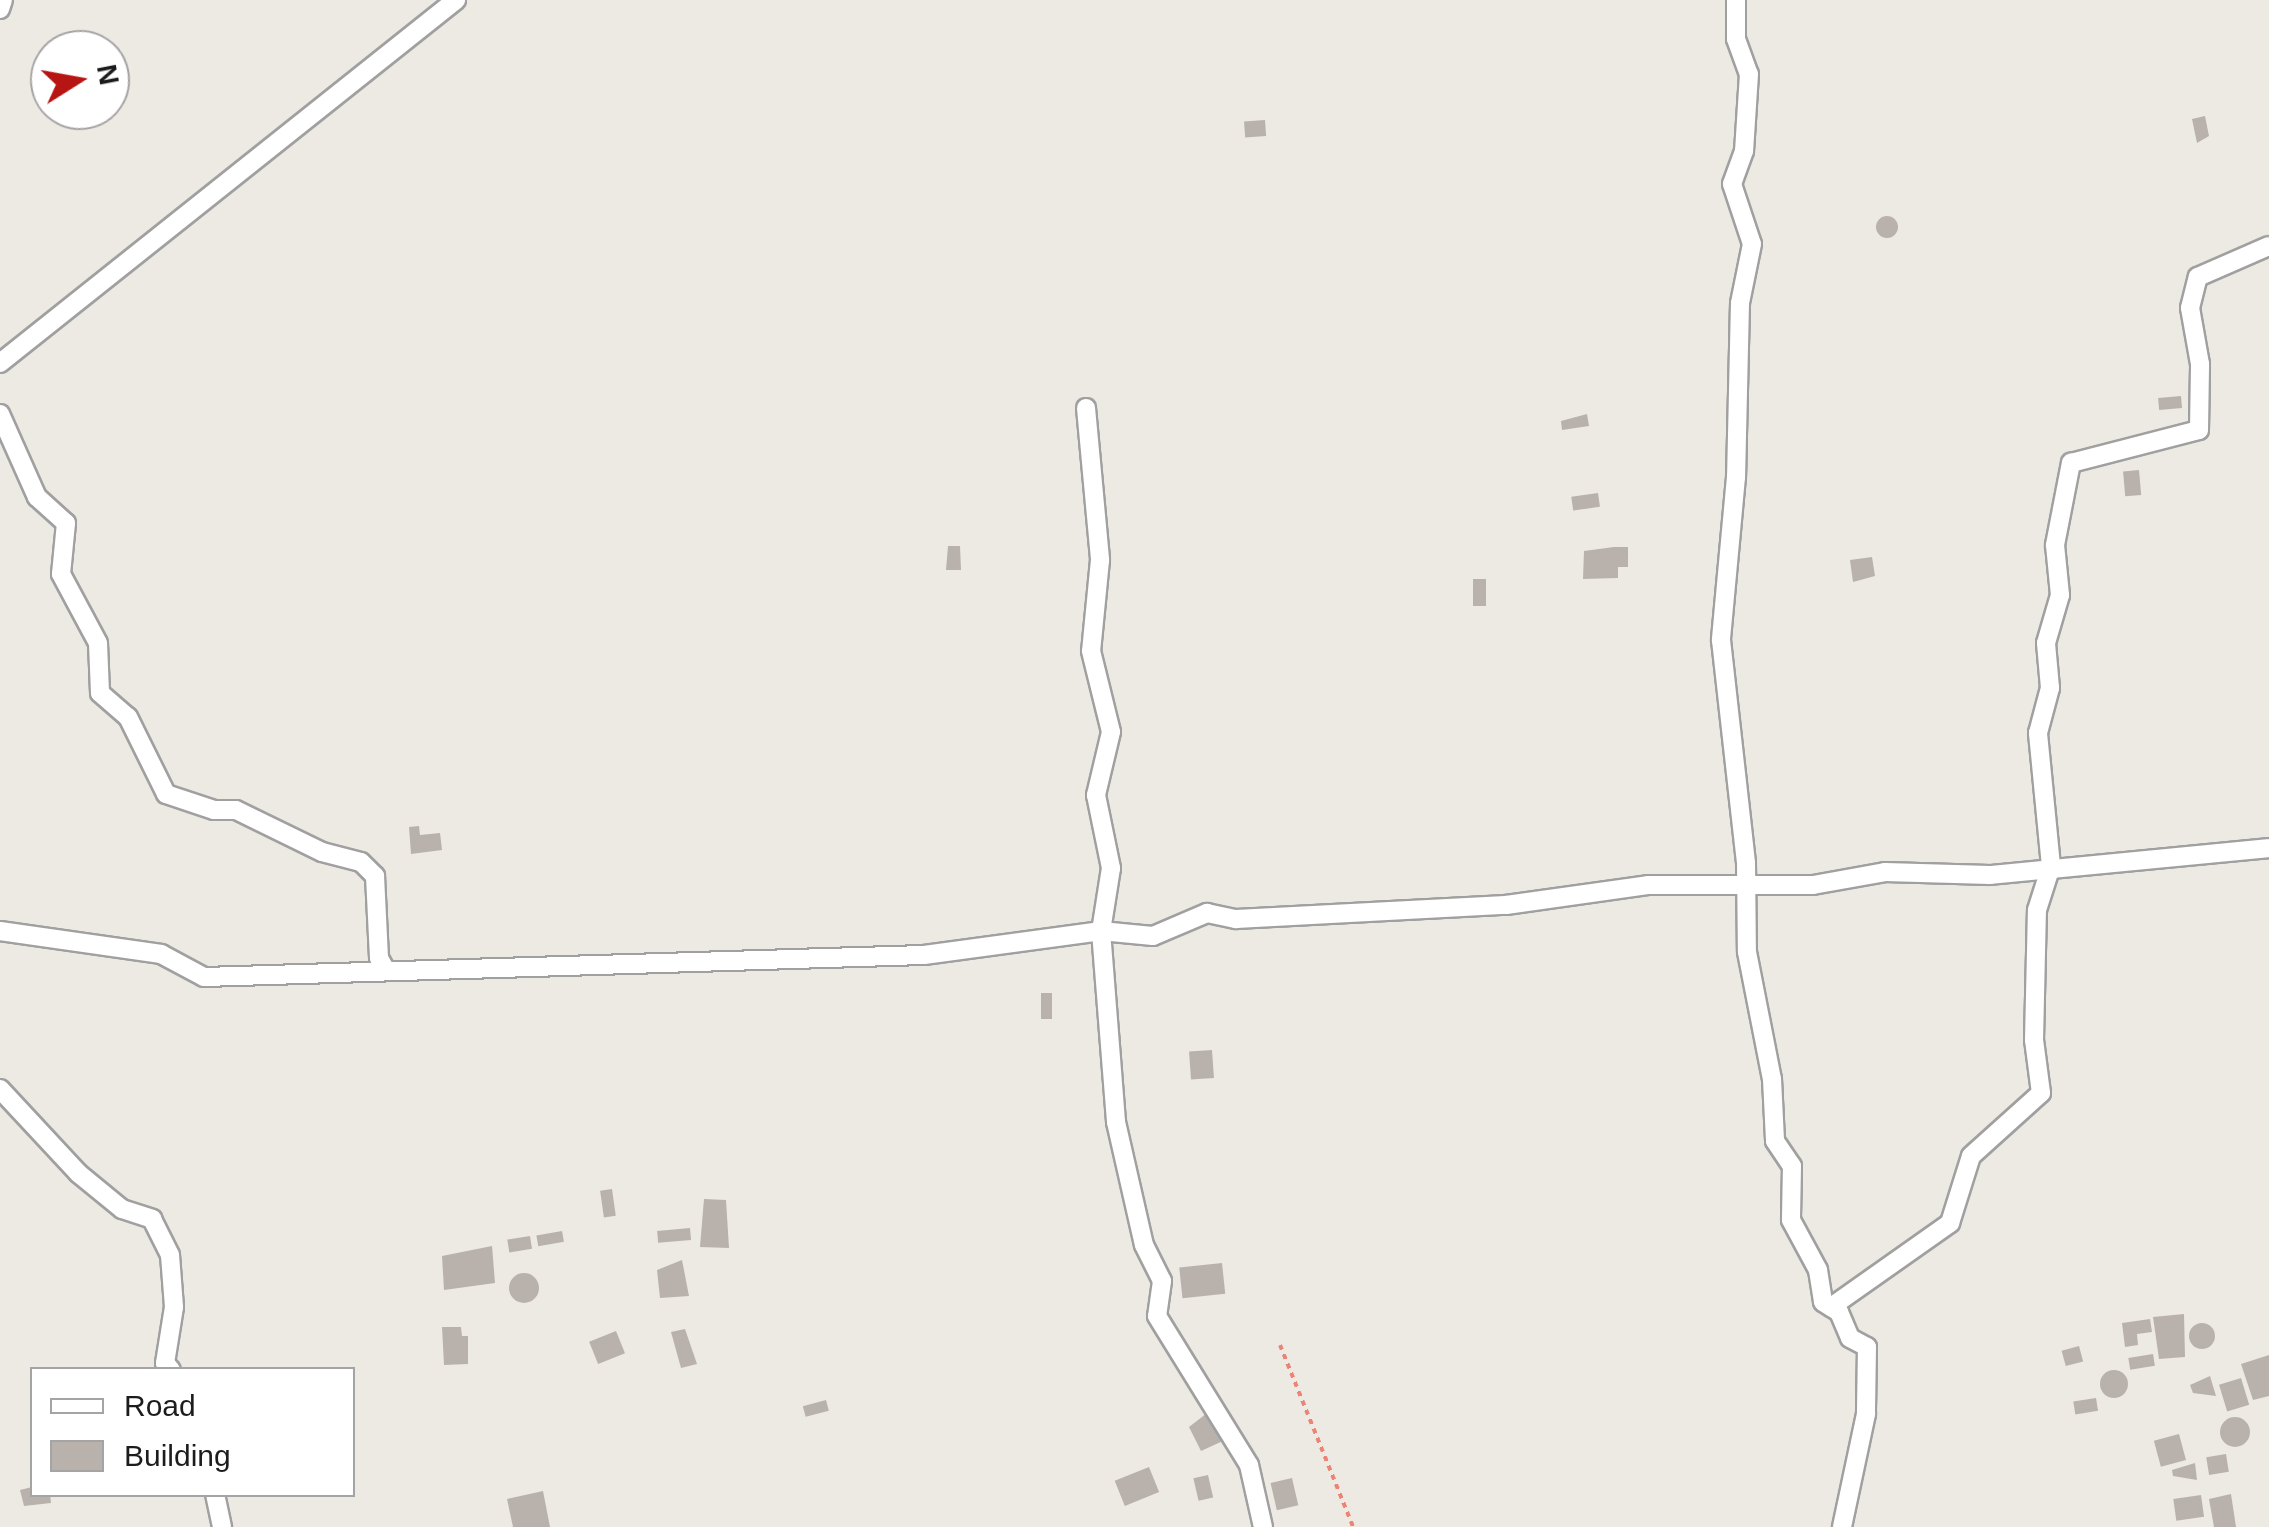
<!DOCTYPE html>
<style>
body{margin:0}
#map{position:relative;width:2269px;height:1527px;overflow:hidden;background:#edeae3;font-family:Arial,sans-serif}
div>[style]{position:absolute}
.building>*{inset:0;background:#b9b2ac;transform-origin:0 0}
.round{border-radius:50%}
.path>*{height:4px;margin-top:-2px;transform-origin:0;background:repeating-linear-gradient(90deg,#ec8375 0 5px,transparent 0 10px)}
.roads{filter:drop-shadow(2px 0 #a0a0a0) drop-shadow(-2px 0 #a0a0a0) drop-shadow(0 2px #a0a0a0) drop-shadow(0 -2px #a0a0a0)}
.street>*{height:18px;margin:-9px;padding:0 9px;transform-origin:9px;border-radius:9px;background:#fff}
span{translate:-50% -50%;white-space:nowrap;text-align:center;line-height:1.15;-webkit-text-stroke:10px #fff;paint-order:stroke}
.legend{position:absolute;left:30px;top:1367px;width:325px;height:130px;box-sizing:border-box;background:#fff;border:2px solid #a4a4a4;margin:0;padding:12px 18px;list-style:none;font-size:30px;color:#1c1c1c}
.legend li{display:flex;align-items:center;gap:20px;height:50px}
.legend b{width:50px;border:2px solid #a4a4a4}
.north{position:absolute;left:30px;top:30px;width:100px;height:100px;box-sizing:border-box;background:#fff;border:2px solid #a4a4a4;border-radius:50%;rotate:79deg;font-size:28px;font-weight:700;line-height:40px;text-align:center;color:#1c1c1c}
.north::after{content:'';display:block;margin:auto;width:35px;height:45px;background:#b61513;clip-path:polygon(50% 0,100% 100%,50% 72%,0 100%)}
</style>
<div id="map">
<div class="building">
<i style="clip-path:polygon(2205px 116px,2209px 136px,2197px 143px,2192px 119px)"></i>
<i style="left:1265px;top:120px;width:16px;height:21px;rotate:86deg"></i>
<i class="round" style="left:1876px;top:216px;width:22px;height:22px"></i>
<i style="left:2181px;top:396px;width:12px;height:23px;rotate:85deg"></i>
<i style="clip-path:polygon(1587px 414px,1589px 426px,1562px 430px,1561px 421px)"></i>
<i style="left:2139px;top:470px;width:25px;height:16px;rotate:85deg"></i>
<i style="left:1598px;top:493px;width:14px;height:27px;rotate:82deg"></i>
<i style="clip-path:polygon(948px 546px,960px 546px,961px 570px,946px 570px)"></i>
<i style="clip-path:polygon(1614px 547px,1628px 547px,1628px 567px,1618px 567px,1618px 578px,1583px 579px,1584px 551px)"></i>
<i style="clip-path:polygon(1872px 557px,1875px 576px,1853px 582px,1850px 560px)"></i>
<i style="left:1473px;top:579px;width:13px;height:27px"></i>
<i style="clip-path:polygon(419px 826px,420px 835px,440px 833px,442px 850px,411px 854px,409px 827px)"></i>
<i style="left:1041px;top:993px;width:11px;height:26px"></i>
<i style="left:1212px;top:1050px;width:28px;height:23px;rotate:86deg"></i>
<i style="left:612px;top:1189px;width:27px;height:12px;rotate:82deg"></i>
<i style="clip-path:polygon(704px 1199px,726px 1200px,729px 1248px,700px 1247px)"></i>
<i style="left:690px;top:1228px;width:12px;height:33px;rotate:85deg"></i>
<i style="left:562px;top:1231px;width:11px;height:26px;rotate:80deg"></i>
<i style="left:530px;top:1236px;width:13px;height:23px;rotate:81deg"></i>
<i style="clip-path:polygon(492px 1246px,495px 1283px,444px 1290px,442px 1256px)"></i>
<i style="clip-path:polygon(682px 1260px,689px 1296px,660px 1298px,657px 1270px)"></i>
<i style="left:1222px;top:1263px;width:31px;height:43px;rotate:84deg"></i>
<i class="round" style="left:509px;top:1273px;width:30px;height:30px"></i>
<i style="clip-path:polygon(2184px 1314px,2185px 1357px,2159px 1359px,2153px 1317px)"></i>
<i style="clip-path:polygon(2150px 1319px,2152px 1332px,2137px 1334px,2138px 1345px,2125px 1347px,2122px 1323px)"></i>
<i class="round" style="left:2189px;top:1323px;width:26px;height:26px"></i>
<i style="clip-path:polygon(442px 1327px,461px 1327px,462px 1336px,468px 1336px,468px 1364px,444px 1365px)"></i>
<i style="clip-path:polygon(685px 1329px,697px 1364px,681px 1368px,671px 1332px)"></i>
<i style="left:616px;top:1331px;width:24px;height:29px;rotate:68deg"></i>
<i style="left:2079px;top:1346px;width:16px;height:18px;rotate:75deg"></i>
<i style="left:2153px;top:1354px;width:12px;height:25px;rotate:81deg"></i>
<i style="clip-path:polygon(2269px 1355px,2269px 1396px,2253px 1400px,2241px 1364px)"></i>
<i class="round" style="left:2100px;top:1370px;width:28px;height:28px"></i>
<i style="clip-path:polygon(2210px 1376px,2216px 1396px,2193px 1393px,2190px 1385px)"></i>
<i style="left:2241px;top:1378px;width:28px;height:23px;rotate:73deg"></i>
<i style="left:2096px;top:1398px;width:13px;height:23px;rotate:81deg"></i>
<i style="left:826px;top:1400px;width:11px;height:24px;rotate:75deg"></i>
<i style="clip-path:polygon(1211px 1410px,1225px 1440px,1201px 1451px,1189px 1427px)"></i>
<i class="round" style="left:2220px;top:1417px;width:30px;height:30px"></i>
<i style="left:2179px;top:1434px;width:27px;height:26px;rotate:75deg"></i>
<i style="left:2226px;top:1454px;width:18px;height:20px;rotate:81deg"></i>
<i style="clip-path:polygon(2195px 1463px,2197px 1480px,2173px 1476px,2172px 1470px)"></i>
<i style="left:1149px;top:1467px;width:27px;height:37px;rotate:68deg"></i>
<i style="left:1208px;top:1475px;width:23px;height:15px;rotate:77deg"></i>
<i style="left:1292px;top:1478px;width:28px;height:22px;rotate:77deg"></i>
<i style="clip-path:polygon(32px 1487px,32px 1494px,50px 1494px,51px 1503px,24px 1506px,20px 1490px)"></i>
<i style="clip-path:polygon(543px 1491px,550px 1527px,513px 1527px,507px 1499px)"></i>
<i style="clip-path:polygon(2231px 1494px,2236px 1527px,2214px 1527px,2209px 1499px)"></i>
<i style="left:2201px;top:1495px;width:22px;height:28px;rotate:82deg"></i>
</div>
<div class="path">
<i style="left:1280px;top:1345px;width:196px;rotate:68.1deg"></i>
</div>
<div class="roads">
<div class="street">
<i style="left:1736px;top:0;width:39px;rotate:90deg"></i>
<i style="left:1736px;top:39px;width:37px;rotate:70deg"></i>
<i style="left:1749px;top:74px;width:77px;rotate:93.7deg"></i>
<i style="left:1744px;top:151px;width:35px;rotate:110deg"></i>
<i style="left:1732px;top:184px;width:63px;rotate:71.6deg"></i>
<i style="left:1752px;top:244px;width:60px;rotate:101.5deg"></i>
<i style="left:1740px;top:303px;width:174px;rotate:91.3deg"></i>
<i style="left:1736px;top:477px;width:164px;rotate:95.3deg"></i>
<i style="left:1721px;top:640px;width:224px;rotate:83.6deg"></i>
<i style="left:1746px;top:863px;width:89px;rotate:89.4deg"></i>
<i style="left:1747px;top:952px;width:129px;rotate:78.9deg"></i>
<i style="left:1772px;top:1079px;width:62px;rotate:87.2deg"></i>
<i style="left:1775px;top:1141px;width:30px;rotate:56deg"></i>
<i style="left:1792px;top:1166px;width:54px;rotate:91.1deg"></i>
<i style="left:1791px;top:1220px;width:57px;rotate:61.6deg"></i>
<i style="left:1818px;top:1270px;width:32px;rotate:81deg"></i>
<i style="left:1823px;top:1302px;width:19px;rotate:32deg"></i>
<i style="left:1839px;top:1312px;width:28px;rotate:67deg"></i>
<i style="left:1850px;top:1338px;width:19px;rotate:28deg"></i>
<i style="left:1867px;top:1347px;width:67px;rotate:90.9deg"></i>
<i style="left:1866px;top:1414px;width:116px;rotate:102deg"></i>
<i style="left:0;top:9px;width:9px;rotate:-72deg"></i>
<i style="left:0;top:363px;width:583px;rotate:-38.52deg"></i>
<i style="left:1086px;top:408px;width:153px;rotate:84.7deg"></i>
<i style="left:1100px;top:560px;width:91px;rotate:95.6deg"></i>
<i style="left:1091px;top:651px;width:83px;rotate:76.1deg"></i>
<i style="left:1111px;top:732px;width:65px;rotate:103.4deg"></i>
<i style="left:1096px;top:795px;width:75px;rotate:78.4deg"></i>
<i style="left:1111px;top:868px;width:64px;rotate:99deg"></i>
<i style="left:1101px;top:931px;width:192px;rotate:85.5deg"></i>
<i style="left:1116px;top:1122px;width:126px;rotate:77.2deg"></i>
<i style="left:1144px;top:1245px;width:40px;rotate:63.4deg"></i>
<i style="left:1162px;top:1281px;width:35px;rotate:98deg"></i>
<i style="left:1157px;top:1316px;width:175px;rotate:58.3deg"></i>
<i style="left:1249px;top:1465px;width:64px;rotate:77.3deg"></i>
<i style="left:0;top:414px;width:91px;rotate:66deg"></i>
<i style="left:37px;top:497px;width:39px;rotate:42deg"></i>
<i style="left:66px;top:523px;width:51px;rotate:95.6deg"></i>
<i style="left:61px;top:574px;width:78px;rotate:61.8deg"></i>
<i style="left:98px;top:643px;width:50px;rotate:87.7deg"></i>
<i style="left:100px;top:693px;width:37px;rotate:41deg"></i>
<i style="left:128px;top:717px;width:86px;rotate:63.7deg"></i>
<i style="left:166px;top:794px;width:51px;rotate:18.4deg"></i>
<i style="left:214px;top:810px;width:22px"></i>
<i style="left:236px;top:810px;width:96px;rotate:26deg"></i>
<i style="left:322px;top:852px;width:40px;rotate:14.4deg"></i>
<i style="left:361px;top:862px;width:20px;rotate:45deg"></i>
<i style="left:375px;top:876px;width:82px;rotate:87.2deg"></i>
<i style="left:379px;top:958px;width:13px;rotate:61deg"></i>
<i style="left:0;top:931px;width:163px;rotate:8.1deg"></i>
<i style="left:161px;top:954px;width:49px;rotate:28.1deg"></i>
<i style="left:204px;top:977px;width:720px;rotate:-1.75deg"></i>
<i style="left:924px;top:955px;width:179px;rotate:-7.7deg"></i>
<i style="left:1101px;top:931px;width:52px;rotate:5.5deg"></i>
<i style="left:1153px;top:936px;width:59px;rotate:-23.1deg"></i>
<i style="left:1207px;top:913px;width:30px;rotate:12deg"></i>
<i style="left:1236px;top:919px;width:270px;rotate:-3deg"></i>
<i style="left:1506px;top:905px;width:143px;rotate:-8deg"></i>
<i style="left:1648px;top:885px;width:165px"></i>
<i style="left:1813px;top:885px;width:73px;rotate:-10.2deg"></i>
<i style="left:1885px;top:872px;width:105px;rotate:1.6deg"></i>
<i style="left:1990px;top:875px;width:280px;rotate:-5.5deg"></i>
<i style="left:0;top:1089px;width:115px;rotate:47.1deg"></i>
<i style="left:78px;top:1173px;width:57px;rotate:39.3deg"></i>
<i style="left:122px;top:1209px;width:32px;rotate:18deg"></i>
<i style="left:152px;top:1219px;width:40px;rotate:63.4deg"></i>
<i style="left:170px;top:1255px;width:52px;rotate:85.6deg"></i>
<i style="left:174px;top:1307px;width:57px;rotate:99.1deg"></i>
<i style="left:165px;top:1363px;width:9px;rotate:49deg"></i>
<i style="left:1831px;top:1307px;width:146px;rotate:-35.2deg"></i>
<i style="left:1950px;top:1223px;width:70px;rotate:-72.6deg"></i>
<i style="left:1971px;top:1156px;width:94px;rotate:-42deg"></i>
<i style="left:2041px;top:1093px;width:53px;rotate:-97.5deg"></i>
<i style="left:2034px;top:1040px;width:130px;rotate:-88.7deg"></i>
<i style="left:2037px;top:910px;width:46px;rotate:-72.3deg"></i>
<i style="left:2051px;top:866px;width:134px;rotate:-95.6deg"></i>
<i style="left:2038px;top:733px;width:47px;rotate:-75.1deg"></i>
<i style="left:2050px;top:688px;width:45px;rotate:-95.1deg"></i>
<i style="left:2046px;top:643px;width:50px;rotate:-73.7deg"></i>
<i style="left:2060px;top:595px;width:50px;rotate:-95.7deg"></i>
<i style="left:2055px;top:545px;width:84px;rotate:-79deg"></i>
<i style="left:2071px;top:463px;width:132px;rotate:-14.5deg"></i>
<i style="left:2199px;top:430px;width:66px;rotate:-89.1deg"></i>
<i style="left:2200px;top:364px;width:57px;rotate:-100.1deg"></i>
<i style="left:2190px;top:308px;width:32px;rotate:-76deg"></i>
<i style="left:2198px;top:277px;width:77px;rotate:-23.6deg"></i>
<i style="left:215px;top:1494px;width:34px;rotate:78deg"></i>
</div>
</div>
<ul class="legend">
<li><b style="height:12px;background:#fff"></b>Road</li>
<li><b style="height:28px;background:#b9b2ac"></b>Building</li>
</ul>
<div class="north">N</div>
</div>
